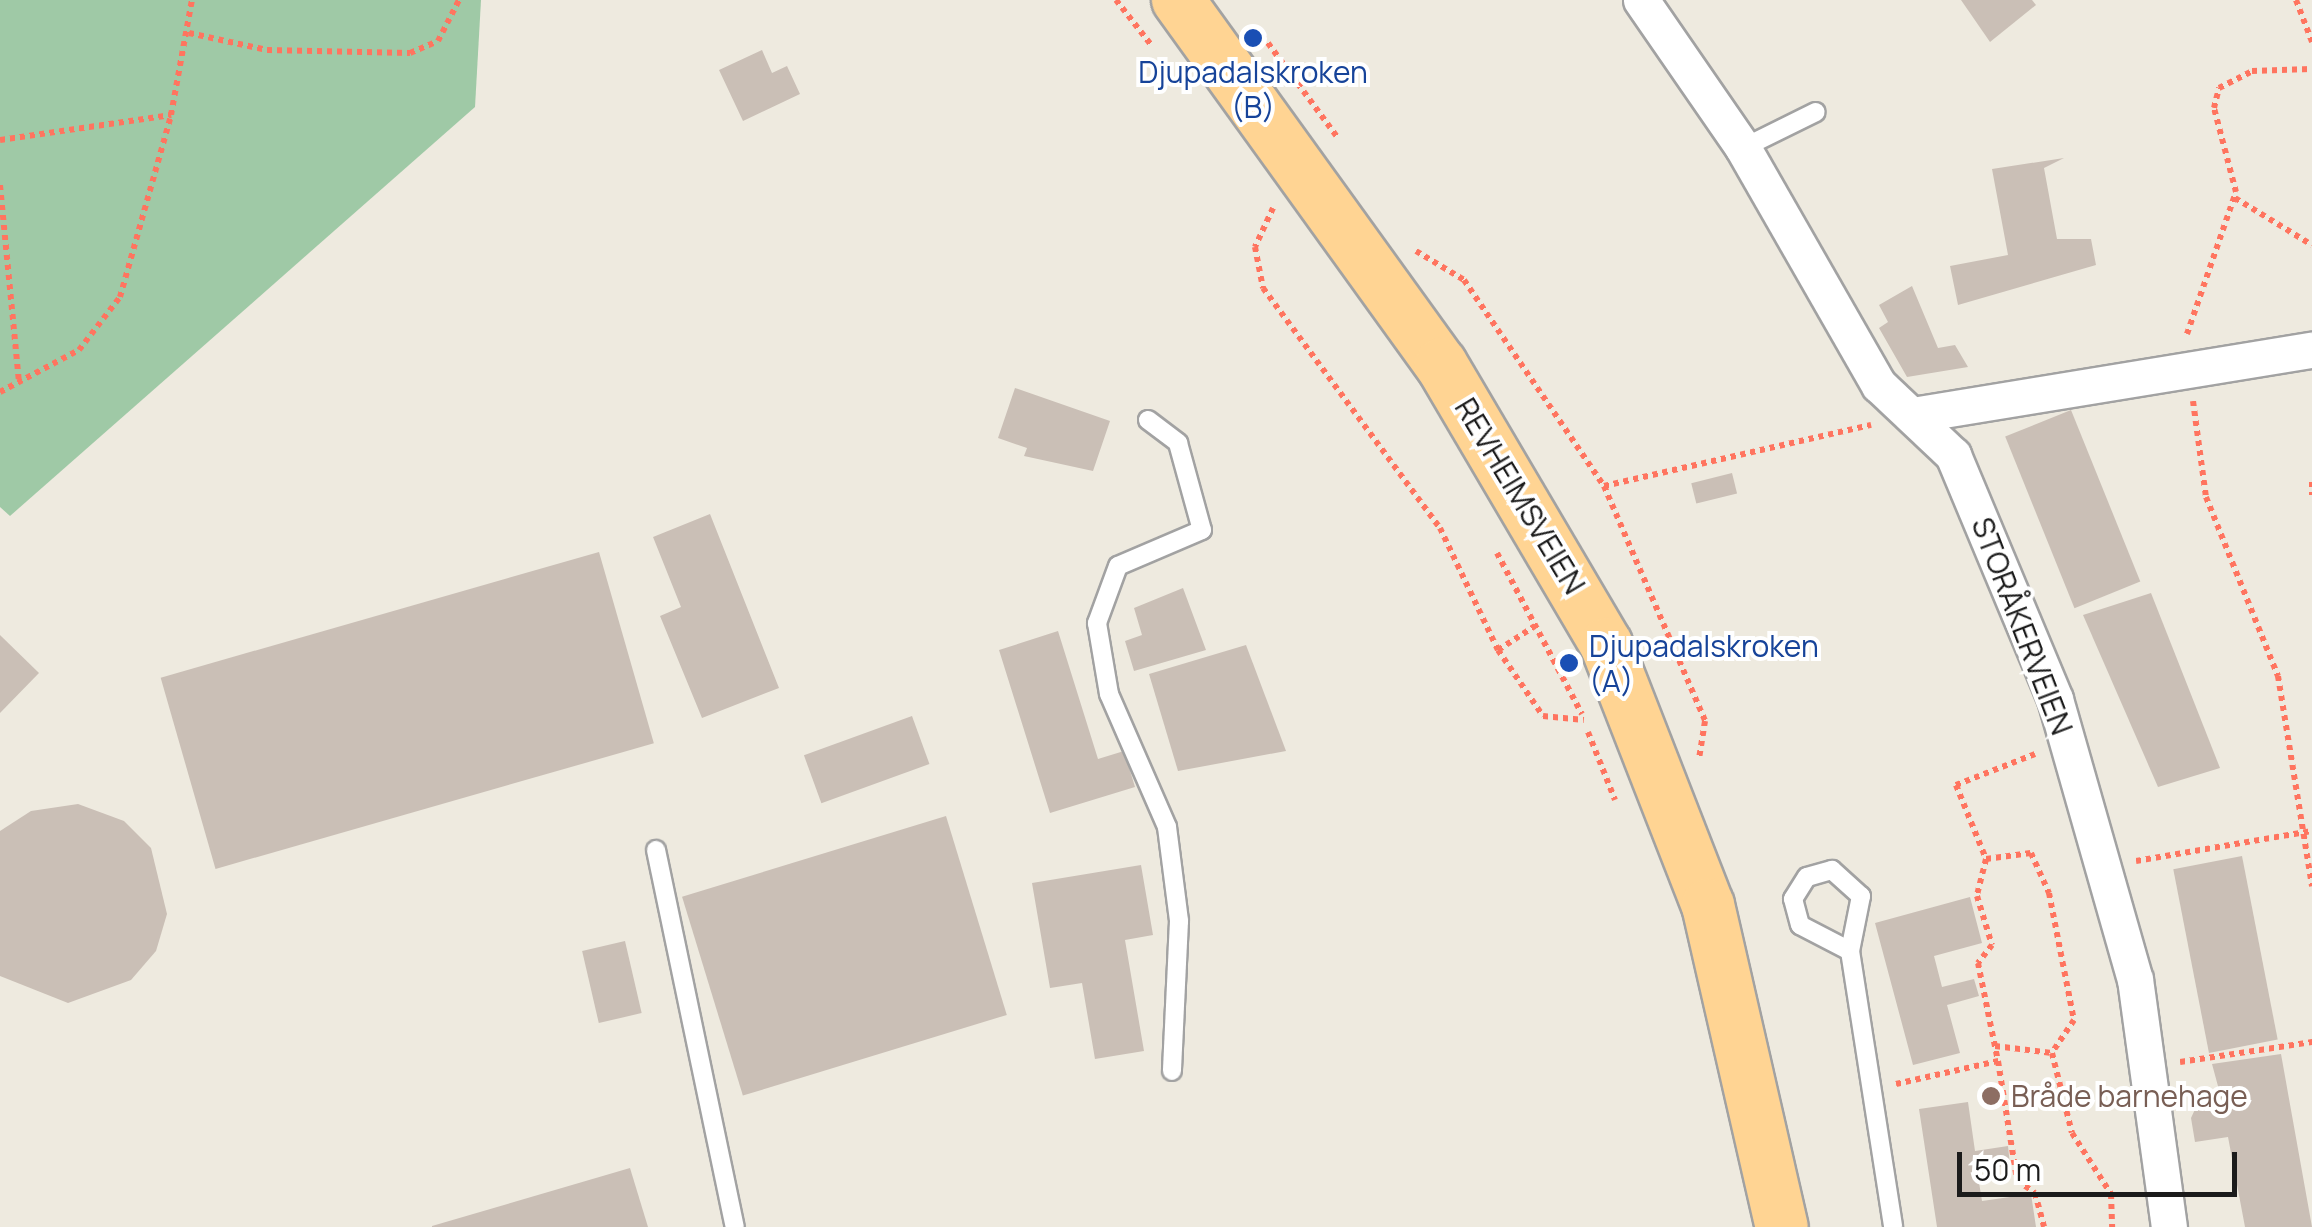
<!DOCTYPE html>
<meta charset="utf-8">
<style>
body{margin:0}
#map{position:relative;width:2312px;height:1227px;overflow:hidden;background:#eeeadf;font-family:Manrope,sans-serif}
div>[style]{position:absolute}
.cemetery>*{inset:0;background:#9fc9a6}
.building>*{inset:0;background:#cabfb6;transform-origin:0 0}
.path>*{height:6px;margin-top:-3px;transform-origin:0;background:repeating-linear-gradient(90deg,#ff745f 0 5px,transparent 0 10px)}
.roads{filter:drop-shadow(2px 0 #a2a2a2) drop-shadow(-2px 0 #a2a2a2) drop-shadow(0 2px #a2a2a2) drop-shadow(0 -2px #a2a2a2)}
.service>*{height:18px;margin:-9px;padding:0 9px;transform-origin:9px;border-radius:9px;background:#fff}
.minor>*{height:35px;margin:-17.5px;padding:0 17.5px;transform-origin:17.5px;border-radius:17.5px;background:#fff}
.primary>*{height:52px;margin:-26px;padding:0 26px;transform-origin:26px;border-radius:26px;background:#ffd493}
.dots>*{width:28px;height:28px;translate:-50% -50%;box-sizing:border-box;border:5px solid #fff;border-radius:50%}
span{translate:-50% -50%;white-space:nowrap;text-align:center;line-height:1.15;-webkit-text-stroke:8px #fff;paint-order:stroke}
.transit-label{font-size:30px;color:#164399}
.left{translate:0 -50%;text-align:left}
.street-label{font-size:30px;color:#1b1b1b}
.education-label{font-size:30px;color:#785e54}
.scale{position:absolute;left:1957px;top:1152px;width:280px;height:45px;box-sizing:border-box;border:5px solid #1b1b1b;border-top:0;padding-left:12px;font-size:30px;line-height:35px;white-space:nowrap;color:#1b1b1b;-webkit-text-stroke:8px #fff;paint-order:stroke}
</style>
<div id="map">
<div class="cemetery">
<i style="clip-path:polygon(0 0,481px 0,475px 107px,10px 516px,0 507px)"></i>
</div>
<div class="building">
<i style="clip-path:polygon(1961px 0,2032px 0,2036px 5px,1990px 42px)"></i>
<i style="clip-path:polygon(762px 50px,772px 73px,787px 66px,800px 94px,743px 121px,719px 70px)"></i>
<i style="clip-path:polygon(2064px 158px,2044px 168px,2057px 239px,2091px 239px,2096px 265px,1958px 305px,1950px 266px,2008px 255px,1992px 169px)"></i>
<i style="clip-path:polygon(1912px 286px,1938px 348px,1955px 345px,1968px 367px,1907px 377px,1879px 328px,1888px 322px,1879px 305px)"></i>
<i style="clip-path:polygon(1015px 388px,1110px 421px,1093px 471px,1024px 456px,1027px 448px,998px 438px)"></i>
<i style="left:2071px;top:410px;width:185px;height:71px;rotate:68deg"></i>
<i style="left:1732px;top:473px;width:21px;height:42px;rotate:76deg"></i>
<i style="clip-path:polygon(710px 514px,779px 688px,702px 718px,660px 616px,681px 607px,653px 537px)"></i>
<i style="left:599px;top:552px;width:199px;height:456px;rotate:74deg"></i>
<i style="clip-path:polygon(1183px 588px,1206px 650px,1134px 671px,1125px 641px,1142px 635px,1134px 608px)"></i>
<i style="clip-path:polygon(2151px 593px,2220px 768px,2158px 787px,2083px 615px)"></i>
<i style="clip-path:polygon(1058px 631px,1098px 759px,1124px 751px,1135px 787px,1050px 813px,999px 650px)"></i>
<i style="clip-path:polygon(0 635px,39px 673px,0 713px)"></i>
<i style="clip-path:polygon(1246px 645px,1286px 751px,1178px 771px,1149px 674px)"></i>
<i style="left:912px;top:716px;width:51px;height:115px;rotate:70deg"></i>
<i style="clip-path:polygon(78px 804px,124px 821px,151px 848px,167px 914px,156px 951px,131px 980px,68px 1003px,0 976px,0 831px,31px 811px)"></i>
<i style="left:946px;top:816px;width:208px;height:276px;rotate:73deg"></i>
<i style="left:2242px;top:856px;width:187px;height:70px;rotate:79deg"></i>
<i style="clip-path:polygon(1141px 865px,1153px 935px,1125px 940px,1144px 1051px,1095px 1059px,1082px 983px,1050px 988px,1032px 883px)"></i>
<i style="clip-path:polygon(1970px 897px,1982px 943px,1934px 956px,1942px 987px,1974px 979px,1979px 996px,1947px 1005px,1960px 1053px,1913px 1065px,1875px 923px)"></i>
<i style="left:625px;top:941px;width:74px;height:44px;rotate:77deg"></i>
<i style="clip-path:polygon(2281px 1054px,2312px 1227px,2245px 1227px,2228px 1137px,2195px 1142px,2191px 1118px,2197px 1105px,2222px 1101px,2212px 1064px)"></i>
<i style="clip-path:polygon(1968px 1102px,1975px 1151px,2008px 1146px,2010px 1165px,1977px 1170px,1982px 1201px,2031px 1194px,2036px 1227px,1937px 1227px,1919px 1109px)"></i>
<i style="clip-path:polygon(630px 1168px,648px 1227px,432px 1227px,432px 1226px)"></i>
</div>
<div class="path">
<i style="left:1116px;top:0;width:58px;rotate:52deg"></i>
<i style="left:2296px;top:0;width:45px;rotate:69.1deg"></i>
<i style="left:189px;top:33px;width:80px;rotate:12.3deg"></i>
<i style="left:267px;top:50px;width:143px;rotate:1.2deg"></i>
<i style="left:410px;top:53px;width:30px;rotate:-23deg"></i>
<i style="left:438px;top:41px;width:46px;rotate:-62.9deg"></i>
<i style="left:1262px;top:35px;width:128px;rotate:53.6deg"></i>
<i style="left:0;top:140px;width:173px;rotate:-8.3deg"></i>
<i style="left:0;top:185px;width:199px;rotate:84.5deg"></i>
<i style="left:2235px;top:198px;width:90px;rotate:31.4deg"></i>
<i style="left:1273px;top:208px;width:43px;rotate:114.8deg"></i>
<i style="left:1255px;top:247px;width:42px;rotate:79deg"></i>
<i style="left:1263px;top:288px;width:298px;rotate:53.6deg"></i>
<i style="left:1440px;top:528px;width:135px;rotate:64.6deg"></i>
<i style="left:1498px;top:650px;width:80px;rotate:55.7deg"></i>
<i style="left:1543px;top:716px;width:41px;rotate:5.6deg"></i>
<i style="left:1416px;top:251px;width:56px;rotate:31.1deg"></i>
<i style="left:1464px;top:280px;width:249px;rotate:55.8deg"></i>
<i style="left:1604px;top:486px;width:256px;rotate:66.7deg"></i>
<i style="left:1705px;top:721px;width:36px;rotate:99deg"></i>
<i style="left:2187px;top:334px;width:150px;rotate:-71deg"></i>
<i style="left:2236px;top:192px;width:87px;rotate:-104.7deg"></i>
<i style="left:2214px;top:108px;width:21px;rotate:-76deg"></i>
<i style="left:2219px;top:88px;width:37px;rotate:-27deg"></i>
<i style="left:2252px;top:71px;width:60px;rotate:-1.9deg"></i>
<i style="left:0;top:392px;width:89px;rotate:-28deg"></i>
<i style="left:79px;top:350px;width:67px;rotate:-52.3deg"></i>
<i style="left:120px;top:297px;width:189px;rotate:-74.3deg"></i>
<i style="left:171px;top:115px;width:117px;rotate:-79.7deg"></i>
<i style="left:2193px;top:401px;width:97px;rotate:82.3deg"></i>
<i style="left:2206px;top:497px;width:193px;rotate:68.1deg"></i>
<i style="left:2278px;top:676px;width:213px;rotate:80.8deg"></i>
<i style="left:2312px;top:482px;width:13px;rotate:90deg"></i>
<i style="left:1604px;top:486px;width:274px;rotate:-12.9deg"></i>
<i style="left:1497px;top:553px;width:182px;rotate:62.2deg"></i>
<i style="left:1498px;top:650px;width:44px;rotate:-33deg"></i>
<i style="left:1588px;top:732px;width:73px;rotate:68.3deg"></i>
<i style="left:2035px;top:754px;width:85px;rotate:158.6deg"></i>
<i style="left:1956px;top:785px;width:80px;rotate:67.9deg"></i>
<i style="left:1986px;top:859px;width:45px;rotate:-7.6deg"></i>
<i style="left:2031px;top:853px;width:44px;rotate:65.8deg"></i>
<i style="left:2049px;top:893px;width:129px;rotate:78.9deg"></i>
<i style="left:2074px;top:1020px;width:40px;rotate:124deg"></i>
<i style="left:1986px;top:859px;width:38px;rotate:104deg"></i>
<i style="left:1977px;top:896px;width:51px;rotate:73deg"></i>
<i style="left:1992px;top:945px;width:23px;rotate:128deg"></i>
<i style="left:1978px;top:963px;width:100px;rotate:78.5deg"></i>
<i style="left:2136px;top:861px;width:179px;rotate:-9.7deg"></i>
<i style="left:1995px;top:1046px;width:57px;rotate:7deg"></i>
<i style="left:2052px;top:1053px;width:82px;rotate:76deg"></i>
<i style="left:2072px;top:1133px;width:72px;rotate:57.4deg"></i>
<i style="left:2111px;top:1194px;width:33px;rotate:88deg"></i>
<i style="left:2180px;top:1062px;width:134px;rotate:-8.6deg"></i>
<i style="left:1896px;top:1084px;width:105px;rotate:-12.7deg"></i>
<i style="left:1998px;top:1061px;width:121px;rotate:80.9deg"></i>
<i style="left:2017px;top:1180px;width:22px;rotate:36deg"></i>
<i style="left:2035px;top:1193px;width:35px;rotate:75deg"></i>
</div>
<div class="roads">
<div class="service">
<i style="left:1743px;top:148px;width:81px;rotate:-26.3deg"></i>
<i style="left:1148px;top:420px;width:38px;rotate:37deg"></i>
<i style="left:1178px;top:443px;width:90px;rotate:74.6deg"></i>
<i style="left:1202px;top:530px;width:91px;rotate:156.8deg"></i>
<i style="left:1118px;top:566px;width:61px;rotate:110.2deg"></i>
<i style="left:1097px;top:623px;width:72px;rotate:80.4deg"></i>
<i style="left:1109px;top:694px;width:145px;rotate:66.4deg"></i>
<i style="left:1167px;top:827px;width:95px;rotate:82.7deg"></i>
<i style="left:1179px;top:921px;width:150px;rotate:92.7deg"></i>
<i style="left:656px;top:850px;width:385px;rotate:78.2deg"></i>
<i style="left:1850px;top:951px;width:56px;rotate:-152.5deg"></i>
<i style="left:1800px;top:925px;width:27px;rotate:-105deg"></i>
<i style="left:1793px;top:899px;width:26px;rotate:-58deg"></i>
<i style="left:1807px;top:877px;width:26px;rotate:-16deg"></i>
<i style="left:1832px;top:870px;width:39px;rotate:42deg"></i>
<i style="left:1861px;top:896px;width:56px;rotate:101.3deg"></i>
<i style="left:1850px;top:951px;width:279px;rotate:81.1deg"></i>
</div>
<div class="minor">
<i style="left:1641px;top:0;width:180px;rotate:55.4deg"></i>
<i style="left:1743px;top:148px;width:273px;rotate:60.2deg"></i>
<i style="left:1879px;top:385px;width:102px;rotate:43.4deg"></i>
<i style="left:1953px;top:455px;width:264px;rotate:67.3deg"></i>
<i style="left:2055px;top:699px;width:291px;rotate:74.1deg"></i>
<i style="left:2135px;top:979px;width:250px;rotate:82.2deg"></i>
<i style="left:1913px;top:415px;width:404px;rotate:-9.3deg"></i>
</div>
<div class="primary">
<i style="left:1178px;top:0;width:449px;rotate:54.2deg"></i>
<i style="left:1441px;top:364px;width:325px;rotate:59.5deg"></i>
<i style="left:1606px;top:644px;width:280px;rotate:68.7deg"></i>
<i style="left:1708px;top:905px;width:330px;rotate:77.1deg"></i>
</div>
</div>
<div class="dots">
<i style="left:1253px;top:38px;background:#1a4fb4"></i>
<i style="left:1569px;top:663px;background:#1a4fb4"></i>
<i style="left:1991px;top:1096px;background:#8d6e63"></i>
</div>
<div class="transit-label">
<span style="left:1253px;top:89px">Djupadalskroken<br>(B)</span>
<span class="left" style="left:1589px;top:663px">Djupadalskroken<br>(A)</span>
</div>
<div class="street-label">
<span style="left:1520px;top:496px;rotate:59deg">REVHEIMSVEIEN</span>
<span style="left:2022px;top:626px;rotate:69deg">STORÅKERVEIEN</span>
</div>
<div class="education-label">
<span class="left" style="left:2011px;top:1096px">Bråde barnehage</span>
</div>
<div class="scale">50 m</div>
</div>
